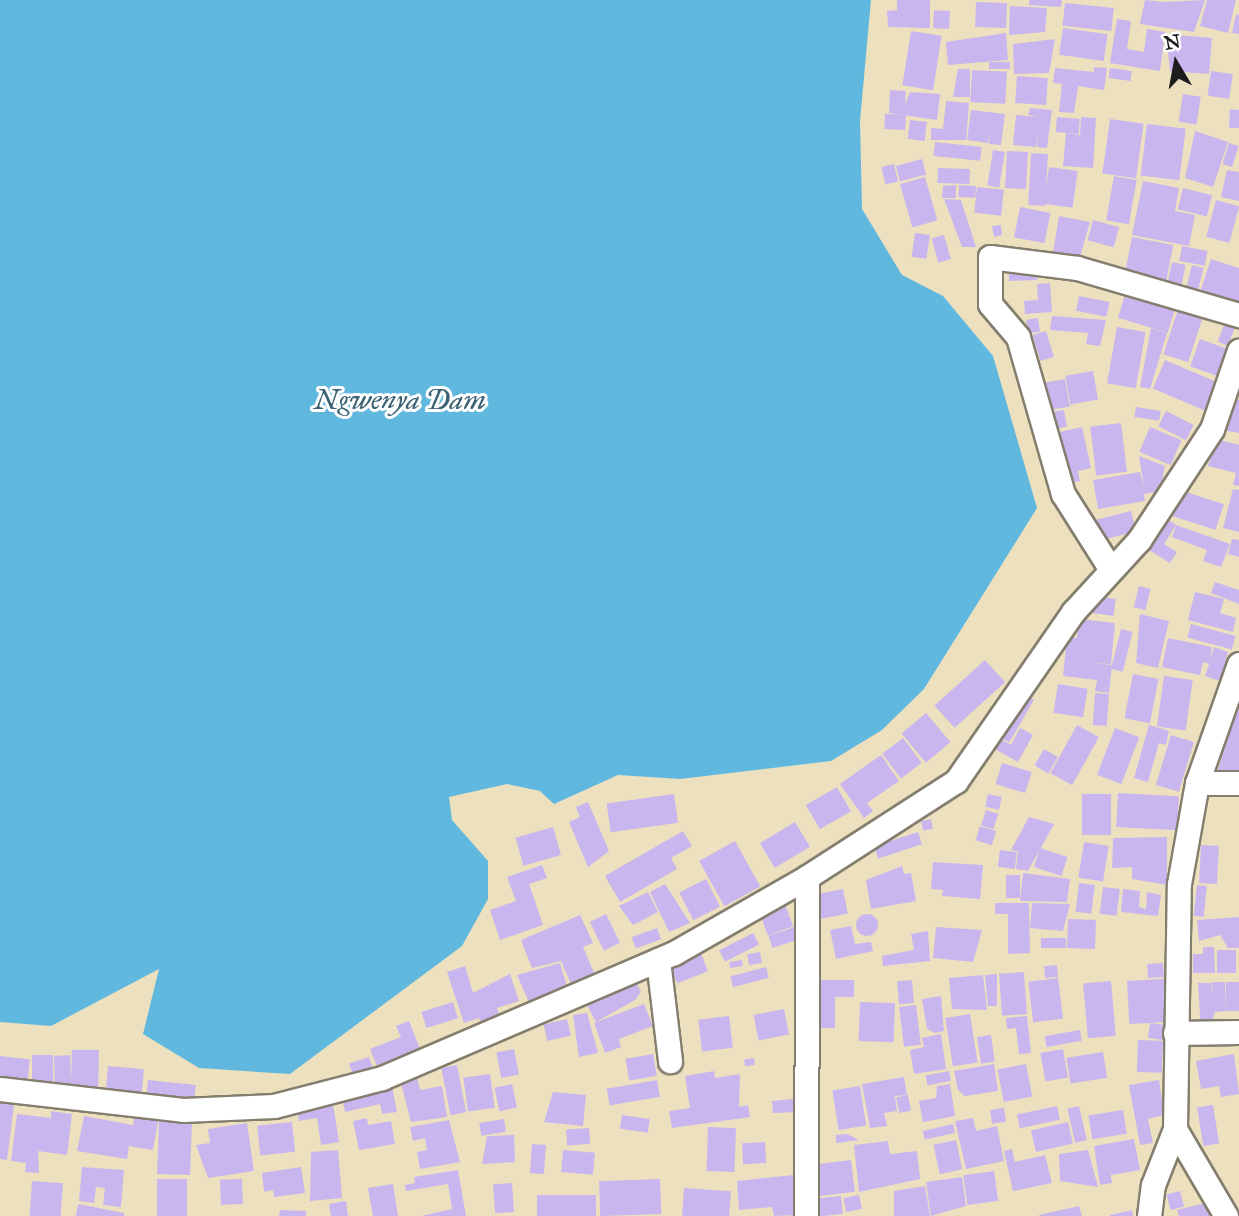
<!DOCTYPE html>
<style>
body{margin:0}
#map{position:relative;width:1239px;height:1216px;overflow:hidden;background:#ede0bf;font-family:"IM FELL Great Primer",serif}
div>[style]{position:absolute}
.water>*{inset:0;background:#61b8de}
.building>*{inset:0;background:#c9b6ef;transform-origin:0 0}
.round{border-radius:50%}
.roads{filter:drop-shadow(2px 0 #847e6e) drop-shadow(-2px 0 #847e6e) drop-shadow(0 2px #847e6e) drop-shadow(0 -2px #847e6e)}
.street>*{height:23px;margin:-11.5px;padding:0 11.5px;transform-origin:11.5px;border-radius:11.5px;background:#fff}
span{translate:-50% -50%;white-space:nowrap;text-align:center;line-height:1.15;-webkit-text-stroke:6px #fff;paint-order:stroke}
.water-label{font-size:28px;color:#3b6273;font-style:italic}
.north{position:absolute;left:1141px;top:28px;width:70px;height:70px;-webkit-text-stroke:5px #fff;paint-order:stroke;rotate:350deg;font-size:19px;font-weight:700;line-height:28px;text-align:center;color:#1c1c1c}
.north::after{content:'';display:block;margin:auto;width:24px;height:32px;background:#1c1c1c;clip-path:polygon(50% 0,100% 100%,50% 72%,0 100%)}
</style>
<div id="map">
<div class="water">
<i style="clip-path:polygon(0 0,871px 0,860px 121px,862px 209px,902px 275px,943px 296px,993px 356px,1037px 508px,924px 689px,882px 730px,831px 761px,680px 779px,618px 775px,554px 804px,540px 791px,507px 784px,449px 797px,452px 820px,488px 861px,488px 899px,462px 946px,290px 1074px,199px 1068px,143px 1034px,159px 969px,51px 1026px,0 1022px)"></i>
</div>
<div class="building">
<i style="clip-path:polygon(897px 0,930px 0,930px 28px,888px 27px,887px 11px,897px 10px)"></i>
<i style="clip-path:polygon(1029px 0,1062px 0,1061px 7px,1029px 5px)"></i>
<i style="clip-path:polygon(1145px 0,1164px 2px,1205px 0,1194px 32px,1140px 24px)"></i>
<i style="clip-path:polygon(1207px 0,1236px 0,1228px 33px,1200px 26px)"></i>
<i style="left:976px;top:2px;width:31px;height:25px;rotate:2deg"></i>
<i style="left:1065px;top:3px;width:49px;height:23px;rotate:6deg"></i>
<i style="clip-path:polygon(1010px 6px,1047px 8px,1045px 32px,1009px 35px)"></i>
<i style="left:950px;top:11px;width:18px;height:16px;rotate:93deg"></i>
<i style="clip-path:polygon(1236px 14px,1239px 15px,1239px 34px,1232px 33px)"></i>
<i style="clip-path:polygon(1117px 19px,1131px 21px,1127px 49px,1144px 52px,1147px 29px,1165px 32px,1160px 71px,1110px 63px)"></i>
<i style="left:1063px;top:28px;width:45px;height:27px;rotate:8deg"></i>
<i style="left:911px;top:31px;width:31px;height:55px;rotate:9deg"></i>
<i style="clip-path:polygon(1006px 33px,1008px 60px,948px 65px,946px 42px)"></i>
<i style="clip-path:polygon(1166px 34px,1212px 38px,1209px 74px,1170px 71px)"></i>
<i style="clip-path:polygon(1055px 39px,1049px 73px,1014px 74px,1013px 44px)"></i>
<i style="left:1010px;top:62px;width:7px;height:21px;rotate:90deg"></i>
<i style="clip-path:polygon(1094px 67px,1107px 68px,1104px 90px,1078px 86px,1074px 113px,1059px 112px,1062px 84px,1053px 83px,1055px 68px,1094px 72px)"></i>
<i style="left:1110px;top:68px;width:22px;height:10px;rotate:8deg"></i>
<i style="clip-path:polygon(958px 69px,970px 69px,970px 97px,953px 97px)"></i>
<i style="left:972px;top:70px;width:35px;height:32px;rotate:3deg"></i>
<i style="left:1211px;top:71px;width:22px;height:25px;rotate:8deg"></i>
<i style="left:1017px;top:76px;width:31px;height:27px;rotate:4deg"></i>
<i style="clip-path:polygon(890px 90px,906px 91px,905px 105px,910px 92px,940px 94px,937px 120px,889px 113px)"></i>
<i style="left:1183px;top:94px;width:18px;height:28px;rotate:9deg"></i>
<i style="clip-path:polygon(946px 101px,969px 103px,966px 140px,931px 140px,931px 128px,943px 129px)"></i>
<i style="clip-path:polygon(1030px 108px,1052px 110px,1047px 148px,1037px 147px,1038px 136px,1036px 147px,1013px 145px,1016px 115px,1039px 117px,1028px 115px)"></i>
<i style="clip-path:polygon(1230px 109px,1239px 110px,1239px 128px,1229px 128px)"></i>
<i style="clip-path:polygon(971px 110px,1005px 114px,1001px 145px,989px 144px,990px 133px,988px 143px,967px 140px)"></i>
<i style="left:885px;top:114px;width:21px;height:15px;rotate:3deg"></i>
<i style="left:1057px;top:117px;width:23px;height:15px;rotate:5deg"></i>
<i style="clip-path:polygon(1081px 117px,1096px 118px,1093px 168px,1063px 166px,1066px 133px,1080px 135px)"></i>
<i style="left:1110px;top:119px;width:34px;height:55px;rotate:8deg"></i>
<i style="left:910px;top:120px;width:17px;height:19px;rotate:7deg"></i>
<i style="left:1147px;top:124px;width:39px;height:52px;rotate:7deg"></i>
<i style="clip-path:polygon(1195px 131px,1228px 142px,1213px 187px,1185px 178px)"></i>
<i style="left:935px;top:142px;width:47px;height:14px;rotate:6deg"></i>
<i style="left:1229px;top:143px;width:10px;height:22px;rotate:17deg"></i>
<i style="left:993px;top:150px;width:12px;height:36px;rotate:9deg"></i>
<i style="left:1007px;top:151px;width:21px;height:37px;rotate:3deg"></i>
<i style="left:1031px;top:153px;width:17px;height:52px;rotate:3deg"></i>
<i style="left:922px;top:159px;width:16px;height:27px;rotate:75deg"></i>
<i style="left:894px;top:164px;width:18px;height:13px;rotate:77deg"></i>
<i style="left:1049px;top:167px;width:29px;height:37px;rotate:8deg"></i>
<i style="left:938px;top:168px;width:32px;height:15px;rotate:2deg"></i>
<i style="clip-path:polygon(1227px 170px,1239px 172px,1239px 201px,1221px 197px)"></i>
<i style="left:1114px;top:176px;width:23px;height:45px;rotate:10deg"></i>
<i style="left:925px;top:177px;width:45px;height:26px;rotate:74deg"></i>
<i style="clip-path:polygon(1143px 181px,1179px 188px,1175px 211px,1195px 215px,1189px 246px,1132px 235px)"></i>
<i style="clip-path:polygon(956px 185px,956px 198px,942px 198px,943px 186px)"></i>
<i style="left:959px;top:185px;width:17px;height:12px;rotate:3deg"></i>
<i style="left:977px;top:187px;width:27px;height:26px;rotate:6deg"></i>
<i style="left:1183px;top:188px;width:30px;height:22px;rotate:14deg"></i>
<i style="clip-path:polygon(944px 199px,961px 200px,976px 247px,962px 247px)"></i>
<i style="left:1216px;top:200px;width:24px;height:38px;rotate:15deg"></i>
<i style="left:1020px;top:207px;width:31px;height:31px;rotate:11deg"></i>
<i style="clip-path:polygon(1059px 216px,1090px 222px,1080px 257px,1053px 253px)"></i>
<i style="left:1093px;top:220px;width:27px;height:21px;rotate:15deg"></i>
<i style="clip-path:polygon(1001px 225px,1002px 235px,994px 237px,992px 226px)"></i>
<i style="left:915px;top:233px;width:15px;height:24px;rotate:8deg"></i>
<i style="left:944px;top:235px;width:25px;height:13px;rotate:74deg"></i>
<i style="left:1132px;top:237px;width:42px;height:38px;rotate:11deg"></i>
<i style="left:1182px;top:246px;width:26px;height:15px;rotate:11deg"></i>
<i style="clip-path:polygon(1211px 259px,1239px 268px,1239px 304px,1200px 292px)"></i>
<i style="clip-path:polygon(1009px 261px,1038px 264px,1037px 280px,1009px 281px)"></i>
<i style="left:1172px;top:262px;width:14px;height:23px;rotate:12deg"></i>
<i style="left:1192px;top:265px;width:12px;height:25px;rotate:14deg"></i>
<i style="clip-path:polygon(1050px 283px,1052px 312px,1025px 314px,1024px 301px,1038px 300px,1037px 284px)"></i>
<i style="left:1127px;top:288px;width:52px;height:31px;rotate:17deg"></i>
<i style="left:1079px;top:296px;width:31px;height:15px;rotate:11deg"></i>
<i style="left:1181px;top:300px;width:26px;height:57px;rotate:18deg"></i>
<i style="left:1229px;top:313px;width:11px;height:31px;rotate:22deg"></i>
<i style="clip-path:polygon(1052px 316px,1106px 320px,1100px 346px,1086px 344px,1088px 333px,1050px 330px)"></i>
<i style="left:1038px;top:318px;width:14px;height:12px;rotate:82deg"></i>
<i style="left:1117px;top:327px;width:29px;height:57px;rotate:10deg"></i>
<i style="clip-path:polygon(1151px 328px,1167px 333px,1150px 389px,1140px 387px)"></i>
<i style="left:1046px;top:331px;width:27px;height:14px;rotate:73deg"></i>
<i style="left:1200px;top:339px;width:30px;height:29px;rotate:20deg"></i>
<i style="left:1165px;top:360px;width:58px;height:31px;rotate:23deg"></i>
<i style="left:1093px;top:371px;width:29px;height:28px;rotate:80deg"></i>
<i style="left:1065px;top:379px;width:28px;height:20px;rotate:80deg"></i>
<i style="clip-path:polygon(1232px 399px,1239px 400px,1239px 433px,1227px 431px)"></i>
<i style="left:1136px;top:407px;width:25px;height:10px;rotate:9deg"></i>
<i style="left:1064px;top:410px;width:17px;height:13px;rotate:80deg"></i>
<i style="left:1166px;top:411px;width:31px;height:17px;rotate:27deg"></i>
<i style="left:1121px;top:423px;width:49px;height:31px;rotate:83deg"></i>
<i style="clip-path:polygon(1082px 427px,1091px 468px,1078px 471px,1080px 481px,1066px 484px,1055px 433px)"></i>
<i style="left:1150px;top:427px;width:34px;height:27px;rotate:23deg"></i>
<i style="clip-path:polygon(1216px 439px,1239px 445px,1239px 486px,1233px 485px,1236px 473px,1208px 466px)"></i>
<i style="clip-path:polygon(1139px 456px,1165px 466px,1160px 491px,1144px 494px,1145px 501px,1098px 509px,1093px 480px,1140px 472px,1144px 488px)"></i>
<i style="clip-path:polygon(1233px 489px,1239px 490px,1239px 532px,1223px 528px)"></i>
<i style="left:1180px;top:490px;width:46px;height:27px;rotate:18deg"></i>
<i style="left:1131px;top:511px;width:21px;height:38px;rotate:76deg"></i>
<i style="clip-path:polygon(1165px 518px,1176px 525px,1164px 544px,1177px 552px,1170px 563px,1146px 548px)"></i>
<i style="clip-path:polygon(1176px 525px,1230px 544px,1221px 567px,1203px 561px,1207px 550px,1172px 537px)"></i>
<i style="clip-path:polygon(1232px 539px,1239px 540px,1239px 557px,1228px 554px)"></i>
<i style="clip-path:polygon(1215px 582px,1239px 590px,1239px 604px,1211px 593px)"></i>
<i style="left:1139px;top:586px;width:12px;height:22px;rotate:14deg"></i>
<i style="clip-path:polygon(1195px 592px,1224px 599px,1220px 613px,1236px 618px,1233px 632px,1188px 620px)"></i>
<i style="left:1094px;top:596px;width:22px;height:17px;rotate:8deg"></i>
<i style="clip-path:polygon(1140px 614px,1169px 621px,1158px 668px,1136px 663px)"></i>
<i style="clip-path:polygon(1079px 619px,1115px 623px,1111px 664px,1094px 663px,1112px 665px,1109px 693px,1095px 691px,1097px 680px,1063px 676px,1067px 637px,1077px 638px)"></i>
<i style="left:1191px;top:624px;width:46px;height:14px;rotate:15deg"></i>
<i style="left:1121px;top:629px;width:12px;height:41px;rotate:14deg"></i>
<i style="clip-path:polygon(1168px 638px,1212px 647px,1210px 661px,1214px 647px,1228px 652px,1220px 681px,1205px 676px,1209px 664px,1203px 662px,1200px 675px,1162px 667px)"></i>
<i style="left:985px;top:660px;width:30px;height:68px;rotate:48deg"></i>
<i style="left:1133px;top:674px;width:26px;height:45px;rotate:11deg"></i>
<i style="left:1164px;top:676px;width:29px;height:51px;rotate:8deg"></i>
<i style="left:1058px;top:684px;width:30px;height:29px;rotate:9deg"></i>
<i style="left:1020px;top:692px;width:16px;height:49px;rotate:30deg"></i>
<i style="left:1095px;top:693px;width:14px;height:32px;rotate:4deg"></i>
<i style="clip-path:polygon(1239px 707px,1239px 772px,1218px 770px,1232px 724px)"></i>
<i style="left:926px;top:713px;width:38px;height:32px;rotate:50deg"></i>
<i style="left:1077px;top:725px;width:25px;height:55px;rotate:29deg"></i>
<i style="clip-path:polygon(1149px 725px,1169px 731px,1166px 745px,1159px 743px,1148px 782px,1134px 778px)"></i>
<i style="clip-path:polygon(1020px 728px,1033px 735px,1018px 762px,993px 748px,999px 738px,1011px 745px)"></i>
<i style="left:1115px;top:728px;width:26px;height:50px;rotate:21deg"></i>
<i style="left:1171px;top:735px;width:24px;height:52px;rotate:17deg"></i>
<i style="left:903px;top:738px;width:31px;height:26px;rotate:53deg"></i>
<i style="left:1044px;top:749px;width:16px;height:19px;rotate:30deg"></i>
<i style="clip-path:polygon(881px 755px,899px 781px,867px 803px,873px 811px,864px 818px,840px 784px)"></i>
<i style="left:1002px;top:763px;width:31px;height:22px;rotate:17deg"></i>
<i style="left:837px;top:787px;width:28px;height:36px;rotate:60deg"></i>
<i style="left:1118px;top:793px;width:61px;height:34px;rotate:3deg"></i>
<i style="left:674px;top:794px;width:29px;height:68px;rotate:82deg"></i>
<i style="left:988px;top:794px;width:14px;height:13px;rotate:12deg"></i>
<i style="left:1082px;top:794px;width:29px;height:41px"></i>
<i style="clip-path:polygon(588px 802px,609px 851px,588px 867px,569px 822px,580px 817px,576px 807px)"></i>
<i style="left:986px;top:810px;width:13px;height:16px;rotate:18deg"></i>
<i style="clip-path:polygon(1029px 817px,1054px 824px,1028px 871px,1016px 869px,1018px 851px,1011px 850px)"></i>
<i style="left:931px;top:819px;width:10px;height:10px;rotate:79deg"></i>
<i style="left:795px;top:822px;width:29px;height:41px;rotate:59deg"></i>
<i style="left:980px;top:826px;width:17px;height:15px;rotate:17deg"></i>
<i style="left:553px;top:827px;width:29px;height:39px;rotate:74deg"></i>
<i style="clip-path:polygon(683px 831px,692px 846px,671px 858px,677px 869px,620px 902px,605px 876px)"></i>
<i style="left:918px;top:832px;width:13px;height:46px;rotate:72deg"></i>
<i style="clip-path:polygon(1167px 837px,1167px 885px,1132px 879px,1132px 867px,1112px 868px,1113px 838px)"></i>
<i style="left:735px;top:841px;width:52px;height:41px;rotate:61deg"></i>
<i style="left:1084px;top:842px;width:25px;height:36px;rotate:9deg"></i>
<i style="left:1201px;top:845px;width:18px;height:38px;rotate:3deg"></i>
<i style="left:1040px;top:848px;width:29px;height:20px;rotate:18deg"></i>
<i style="left:1000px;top:850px;width:17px;height:17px;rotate:7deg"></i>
<i style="clip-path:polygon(933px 862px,983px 865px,980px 899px,942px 896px,943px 890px,931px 889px)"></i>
<i style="clip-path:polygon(542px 865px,547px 878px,529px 884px,543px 925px,500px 940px,490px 910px,516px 901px,507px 877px)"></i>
<i style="clip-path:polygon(902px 866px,904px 874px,911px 873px,916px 901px,871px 909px,866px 880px)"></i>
<i style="clip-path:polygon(1023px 873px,1070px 879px,1067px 902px,1020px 901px)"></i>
<i style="left:1006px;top:875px;width:14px;height:23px"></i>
<i style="left:706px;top:879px;width:31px;height:30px;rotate:63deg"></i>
<i style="left:1079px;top:883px;width:16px;height:29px;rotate:7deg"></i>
<i style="clip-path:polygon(665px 884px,690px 923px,669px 932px,650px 892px)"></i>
<i style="left:1197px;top:885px;width:10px;height:31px;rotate:6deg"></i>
<i style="left:1103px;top:887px;width:17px;height:27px;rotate:7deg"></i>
<i style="left:843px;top:889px;width:25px;height:27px;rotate:79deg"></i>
<i style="clip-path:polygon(1123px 889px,1140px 891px,1139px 907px,1146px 909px,1147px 892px,1161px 895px,1158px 916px,1121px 912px)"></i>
<i style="clip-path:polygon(648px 892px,658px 912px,633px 925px,619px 906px)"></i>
<i style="clip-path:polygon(995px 903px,1029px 903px,1030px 953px,1008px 954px,1008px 914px,995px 914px)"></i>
<i style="clip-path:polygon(1032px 903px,1070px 904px,1063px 931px,1030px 928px)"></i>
<i style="left:785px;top:905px;width:10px;height:27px;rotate:66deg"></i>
<i style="left:606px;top:914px;width:32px;height:18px;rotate:64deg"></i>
<i class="round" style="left:856px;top:914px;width:22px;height:22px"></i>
<i style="clip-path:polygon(580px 915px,593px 943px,583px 947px,595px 975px,571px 984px,561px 961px,532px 968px,521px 940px)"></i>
<i style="left:789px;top:915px;width:12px;height:27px;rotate:70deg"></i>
<i style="clip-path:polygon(1239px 917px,1239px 948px,1228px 948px,1220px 935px,1199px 941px,1197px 920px)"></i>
<i style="left:1068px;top:919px;width:28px;height:29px;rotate:2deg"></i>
<i style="clip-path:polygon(851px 926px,855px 944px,871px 942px,873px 951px,836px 959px,830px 930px)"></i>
<i style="left:795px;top:927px;width:13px;height:28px;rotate:72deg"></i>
<i style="clip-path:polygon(936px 927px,982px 930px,973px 962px,933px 958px)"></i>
<i style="left:657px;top:928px;width:12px;height:27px;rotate:70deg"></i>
<i style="clip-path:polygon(928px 931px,930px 961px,883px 966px,882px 956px,914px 950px,911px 934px)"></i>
<i style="left:753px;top:933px;width:13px;height:38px;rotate:63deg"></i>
<i style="left:1066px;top:938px;width:10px;height:25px;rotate:90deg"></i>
<i style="clip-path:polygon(1203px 947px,1214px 947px,1215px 973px,1193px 973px,1193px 954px,1203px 954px)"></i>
<i style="left:699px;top:948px;width:25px;height:33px;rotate:69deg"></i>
<i style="left:1217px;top:950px;width:19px;height:23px"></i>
<i style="left:760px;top:952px;width:11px;height:13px;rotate:80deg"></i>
<i style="left:742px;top:960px;width:6px;height:13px;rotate:81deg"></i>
<i style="clip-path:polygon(560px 963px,568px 990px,532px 1009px,517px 975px)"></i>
<i style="left:1163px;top:963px;width:14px;height:16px;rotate:86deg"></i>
<i style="left:1057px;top:965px;width:12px;height:13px;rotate:85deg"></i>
<i style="clip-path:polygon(465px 966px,473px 993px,510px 974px,519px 1001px,497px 1008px,501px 1021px,482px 1027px,479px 1018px,464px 1023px,447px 972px)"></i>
<i style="left:766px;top:967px;width:11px;height:37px;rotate:75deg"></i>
<i style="left:1024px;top:972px;width:42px;height:25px;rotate:86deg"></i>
<i style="clip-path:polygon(997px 974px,997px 1006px,988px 1006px,985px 975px)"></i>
<i style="clip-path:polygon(983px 975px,987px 1010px,952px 1009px,949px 978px)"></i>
<i style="clip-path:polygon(633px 977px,641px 992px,635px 1000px,596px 1022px,586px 1003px)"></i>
<i style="left:1058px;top:978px;width:41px;height:30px;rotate:83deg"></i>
<i style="left:1164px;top:979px;width:43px;height:37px;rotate:87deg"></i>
<i style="clip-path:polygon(819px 980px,854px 980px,854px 997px,835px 997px,835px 1028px,819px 1028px)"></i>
<i style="left:912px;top:980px;width:23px;height:15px;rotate:85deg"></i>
<i style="left:1111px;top:981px;width:55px;height:28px;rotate:85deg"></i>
<i style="clip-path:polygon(1212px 982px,1225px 982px,1226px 1011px,1215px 1012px,1208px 1031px,1201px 1031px,1198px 983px,1211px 983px,1213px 997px)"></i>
<i style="left:1226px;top:982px;width:13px;height:29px"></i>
<i style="clip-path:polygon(941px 996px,944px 1031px,935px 1033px,927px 1029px,922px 999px)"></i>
<i style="left:453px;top:1002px;width:17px;height:33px;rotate:73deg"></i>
<i style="left:860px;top:1002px;width:35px;height:39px;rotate:2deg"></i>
<i style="clip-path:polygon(644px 1004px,653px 1026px,619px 1039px,621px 1047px,605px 1053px,594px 1023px)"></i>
<i style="left:916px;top:1005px;width:40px;height:17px;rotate:83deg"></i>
<i style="left:784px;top:1009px;width:26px;height:31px;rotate:79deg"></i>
<i style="clip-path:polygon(587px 1013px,598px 1053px,579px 1057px,573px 1015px)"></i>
<i style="left:970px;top:1014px;width:49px;height:25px;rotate:81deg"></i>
<i style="left:729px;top:1016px;width:32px;height:31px;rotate:83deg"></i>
<i style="clip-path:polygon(1027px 1016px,1031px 1053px,1019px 1054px,1016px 1028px,1007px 1029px,1006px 1018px)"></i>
<i style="left:567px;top:1019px;width:17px;height:24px;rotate:77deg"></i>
<i style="clip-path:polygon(409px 1021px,420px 1049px,377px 1066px,370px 1049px,401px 1037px,396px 1026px)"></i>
<i style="left:1150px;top:1023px;width:15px;height:15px;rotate:8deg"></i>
<i style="left:1080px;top:1030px;width:11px;height:36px;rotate:80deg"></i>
<i style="clip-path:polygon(941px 1034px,946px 1069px,914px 1074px,910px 1050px,924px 1047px,922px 1038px)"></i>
<i style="left:991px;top:1035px;width:27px;height:14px;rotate:82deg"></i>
<i style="left:1138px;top:1040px;width:25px;height:32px;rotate:2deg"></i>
<i style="left:514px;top:1049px;width:26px;height:18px;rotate:79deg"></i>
<i style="left:1063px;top:1049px;width:29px;height:23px;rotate:80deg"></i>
<i style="clip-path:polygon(72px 1050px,99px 1050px,98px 1092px,55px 1090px,54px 1056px,70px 1055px,71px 1080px)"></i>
<i style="left:1103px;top:1052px;width:26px;height:37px;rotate:81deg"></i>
<i style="left:653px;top:1054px;width:22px;height:28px;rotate:80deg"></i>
<i style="clip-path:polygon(1234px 1054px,1239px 1094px,1221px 1097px,1219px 1086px,1201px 1089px,1196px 1061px)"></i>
<i style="left:32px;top:1055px;width:21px;height:33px"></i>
<i style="left:0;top:1056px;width:30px;height:20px;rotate:6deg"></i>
<i style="left:369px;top:1057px;width:13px;height:21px;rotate:72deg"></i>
<i style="left:754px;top:1058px;width:7px;height:10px;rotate:82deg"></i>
<i style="clip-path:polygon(994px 1064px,998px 1091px,965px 1096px,958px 1090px,954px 1071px)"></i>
<i style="left:1026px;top:1064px;width:33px;height:29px;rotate:79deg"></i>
<i style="left:457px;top:1065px;width:48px;height:16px;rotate:79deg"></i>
<i style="left:108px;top:1066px;width:36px;height:26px;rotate:5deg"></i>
<i style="clip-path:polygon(714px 1071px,715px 1078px,740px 1074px,739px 1107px,748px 1105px,750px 1117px,672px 1128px,669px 1111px,690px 1108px,685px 1076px)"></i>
<i style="left:949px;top:1071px;width:10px;height:24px;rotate:79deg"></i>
<i style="left:490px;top:1074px;width:34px;height:27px;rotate:82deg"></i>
<i style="clip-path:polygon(417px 1077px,420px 1090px,442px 1086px,447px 1117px,411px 1122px,400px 1080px)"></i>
<i style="clip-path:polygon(904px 1077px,907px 1095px,895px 1096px,897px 1111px,884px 1113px,887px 1126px,870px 1128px,862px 1084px)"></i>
<i style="left:148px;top:1080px;width:48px;height:16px;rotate:6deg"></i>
<i style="left:657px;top:1080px;width:17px;height:51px;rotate:80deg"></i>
<i style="clip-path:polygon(1159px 1080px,1164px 1115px,1148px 1119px,1153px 1143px,1140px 1145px,1129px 1085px)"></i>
<i style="left:512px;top:1084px;width:24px;height:18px;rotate:78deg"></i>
<i style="clip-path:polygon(950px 1084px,955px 1116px,923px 1122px,919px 1101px,936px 1098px,937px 1086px)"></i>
<i style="clip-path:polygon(392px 1086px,397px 1112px,382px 1114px,380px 1104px,345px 1112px,343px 1102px,354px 1100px,352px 1094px)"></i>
<i style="left:860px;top:1086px;width:40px;height:28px;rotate:81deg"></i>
<i style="clip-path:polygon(553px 1092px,586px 1095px,583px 1126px,544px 1122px)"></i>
<i style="left:908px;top:1095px;width:16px;height:12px;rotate:79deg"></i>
<i style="clip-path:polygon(0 1096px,15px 1098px,7px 1160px,0 1159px)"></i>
<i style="clip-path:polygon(803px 1098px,803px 1112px,773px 1113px,772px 1101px)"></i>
<i style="clip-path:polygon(333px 1104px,339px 1142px,321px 1145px,317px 1118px,299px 1121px,297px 1110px)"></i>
<i style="left:1213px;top:1105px;width:39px;height:16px;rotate:81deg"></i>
<i style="left:1057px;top:1106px;width:14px;height:41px;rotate:78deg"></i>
<i style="left:1079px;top:1106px;width:35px;height:12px;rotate:77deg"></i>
<i style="left:1004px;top:1108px;width:14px;height:14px;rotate:82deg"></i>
<i style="left:1123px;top:1110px;width:24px;height:35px;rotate:81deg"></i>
<i style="clip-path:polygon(51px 1111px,72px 1114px,67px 1155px,38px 1151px,39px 1173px,25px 1172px,26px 1163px,11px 1161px,17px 1114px,51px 1118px)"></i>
<i style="clip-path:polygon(136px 1112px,159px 1116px,153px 1150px,129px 1146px,127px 1159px,77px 1151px,84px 1116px,133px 1125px)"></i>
<i style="left:622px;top:1115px;width:28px;height:14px;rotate:8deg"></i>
<i style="clip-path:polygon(367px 1118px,368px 1125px,391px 1121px,395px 1144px,359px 1150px,353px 1121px)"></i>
<i style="clip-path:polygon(973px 1118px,976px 1131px,997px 1126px,1004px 1161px,966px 1169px,955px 1121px)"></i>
<i style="left:159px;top:1119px;width:33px;height:55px;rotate:2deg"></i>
<i style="left:504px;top:1119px;width:13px;height:25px;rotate:81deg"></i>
<i style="clip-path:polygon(449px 1120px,460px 1162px,420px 1169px,417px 1152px,427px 1150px,425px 1138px,413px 1141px,410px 1127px)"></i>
<i style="left:292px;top:1122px;width:30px;height:35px;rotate:84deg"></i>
<i style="left:1068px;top:1122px;width:22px;height:38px;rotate:77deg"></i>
<i style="clip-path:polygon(247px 1123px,254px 1171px,208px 1178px,196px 1145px,210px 1143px,208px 1129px)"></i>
<i style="left:953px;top:1124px;width:9px;height:31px;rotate:77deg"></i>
<i style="left:708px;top:1127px;width:28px;height:44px;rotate:2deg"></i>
<i style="left:589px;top:1128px;width:16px;height:23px;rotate:86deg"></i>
<i style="clip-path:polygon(847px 1134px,859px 1140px,836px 1143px,836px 1135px)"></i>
<i style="clip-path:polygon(514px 1135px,515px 1162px,482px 1164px,487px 1136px)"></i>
<i style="clip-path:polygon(1134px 1139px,1140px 1170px,1111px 1175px,1109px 1164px,1112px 1183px,1100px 1185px,1094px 1146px)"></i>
<i style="left:956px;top:1140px;width:30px;height:23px;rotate:78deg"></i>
<i style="clip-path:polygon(888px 1141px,890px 1154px,917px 1151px,920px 1179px,859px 1192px,854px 1145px)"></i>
<i style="left:765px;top:1142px;width:21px;height:23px;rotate:87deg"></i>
<i style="left:532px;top:1144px;width:14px;height:29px;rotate:4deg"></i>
<i style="clip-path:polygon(1012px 1149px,1015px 1162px,1045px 1155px,1052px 1183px,1013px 1191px,1004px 1151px)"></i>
<i style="clip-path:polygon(338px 1150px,342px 1198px,310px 1201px,311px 1152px)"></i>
<i style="left:563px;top:1150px;width:32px;height:22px;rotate:5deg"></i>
<i style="clip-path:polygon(1088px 1150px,1098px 1187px,1060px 1181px,1059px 1154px)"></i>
<i style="left:851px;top:1160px;width:32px;height:39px;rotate:83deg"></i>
<i style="clip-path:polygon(82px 1167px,124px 1170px,121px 1207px,103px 1205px,105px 1188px,96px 1187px,94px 1203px,79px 1201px)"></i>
<i style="clip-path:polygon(301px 1167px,305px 1193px,274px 1197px,273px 1190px,264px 1192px,262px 1173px)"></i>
<i style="clip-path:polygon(458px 1170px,466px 1216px,421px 1216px,452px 1209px,448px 1184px,406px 1191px,405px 1185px,415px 1183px,414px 1177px)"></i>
<i style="left:994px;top:1171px;width:30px;height:31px;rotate:82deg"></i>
<i style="clip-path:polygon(793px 1175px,799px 1215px,774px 1216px,772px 1207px,739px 1210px,737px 1181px)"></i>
<i style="clip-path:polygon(962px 1177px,966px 1206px,931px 1216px,926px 1182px)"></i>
<i style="left:157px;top:1179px;width:30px;height:37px"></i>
<i style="left:242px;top:1179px;width:25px;height:22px;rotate:88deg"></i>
<i style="left:660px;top:1179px;width:35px;height:61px;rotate:88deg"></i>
<i style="left:32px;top:1181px;width:31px;height:35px;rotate:4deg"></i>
<i style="left:512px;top:1183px;width:29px;height:19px;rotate:86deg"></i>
<i style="clip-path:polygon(393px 1184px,398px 1216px,373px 1216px,368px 1188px)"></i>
<i style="clip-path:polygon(925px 1186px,930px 1216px,894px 1216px,894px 1191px)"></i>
<i style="left:684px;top:1188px;width:47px;height:28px;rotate:4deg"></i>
<i style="left:1180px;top:1191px;width:16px;height:14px;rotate:75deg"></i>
<i style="left:537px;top:1195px;width:59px;height:21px"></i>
<i style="left:859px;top:1195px;width:14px;height:16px;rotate:78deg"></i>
<i style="left:841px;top:1196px;width:18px;height:32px;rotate:84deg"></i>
<i style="clip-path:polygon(346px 1201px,348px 1216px,331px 1216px,329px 1204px)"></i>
<i style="clip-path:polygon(1209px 1202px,1212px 1216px,1179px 1216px,1177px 1210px)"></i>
<i style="clip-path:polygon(78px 1204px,124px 1213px,124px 1216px,76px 1216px)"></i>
<i style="clip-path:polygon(1079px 1206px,1082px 1216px,1039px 1216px,1039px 1215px)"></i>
<i style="clip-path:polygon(280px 1210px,306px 1211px,306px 1216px,279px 1216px)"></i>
<i style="clip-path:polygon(1132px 1210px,1133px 1216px,1110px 1216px,1110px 1215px)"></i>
</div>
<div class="roads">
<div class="street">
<i style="left:1110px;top:568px;width:88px;rotate:-122.4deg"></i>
<i style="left:1063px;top:494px;width:163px;rotate:-106deg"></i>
<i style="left:1018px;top:337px;width:43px;rotate:-130.3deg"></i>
<i style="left:990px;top:304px;width:47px;rotate:-90deg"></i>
<i style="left:990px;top:257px;width:88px;rotate:7.2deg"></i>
<i style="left:1077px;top:268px;width:169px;rotate:16.2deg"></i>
<i style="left:1197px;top:783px;width:42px"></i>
<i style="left:658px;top:960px;width:102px;rotate:83.2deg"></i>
<i style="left:1175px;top:1033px;width:64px;rotate:-0.9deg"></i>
<i style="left:0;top:1089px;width:184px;rotate:6.5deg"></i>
<i style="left:183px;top:1110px;width:91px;rotate:-2.5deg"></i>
<i style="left:274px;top:1106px;width:112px;rotate:-14.5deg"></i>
<i style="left:382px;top:1078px;width:318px;rotate:-23.2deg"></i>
<i style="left:674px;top:953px;width:153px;rotate:-29.7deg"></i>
<i style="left:807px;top:877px;width:177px;rotate:-32.8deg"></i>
<i style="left:956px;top:781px;width:206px;rotate:-55.3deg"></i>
<i style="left:1073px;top:612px;width:98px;rotate:-47.5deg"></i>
<i style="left:1139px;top:540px;width:133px;rotate:-56.7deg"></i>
<i style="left:1212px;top:429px;width:83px;rotate:-71.1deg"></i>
<i style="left:1175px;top:1129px;width:101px;rotate:59.6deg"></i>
<i style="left:806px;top:1216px;width:339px;rotate:-89.8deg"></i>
<i style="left:1149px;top:1216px;width:31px;rotate:-83deg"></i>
<i style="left:1153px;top:1185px;width:60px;rotate:-68.6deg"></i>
<i style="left:1175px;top:1129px;width:245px;rotate:-89.1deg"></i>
<i style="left:1179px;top:884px;width:103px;rotate:-79.9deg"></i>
<i style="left:1197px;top:783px;width:126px;rotate:-70.6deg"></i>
</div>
</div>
<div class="water-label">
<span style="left:400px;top:400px">Ngwenya Dam</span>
</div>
<div class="north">N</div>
</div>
